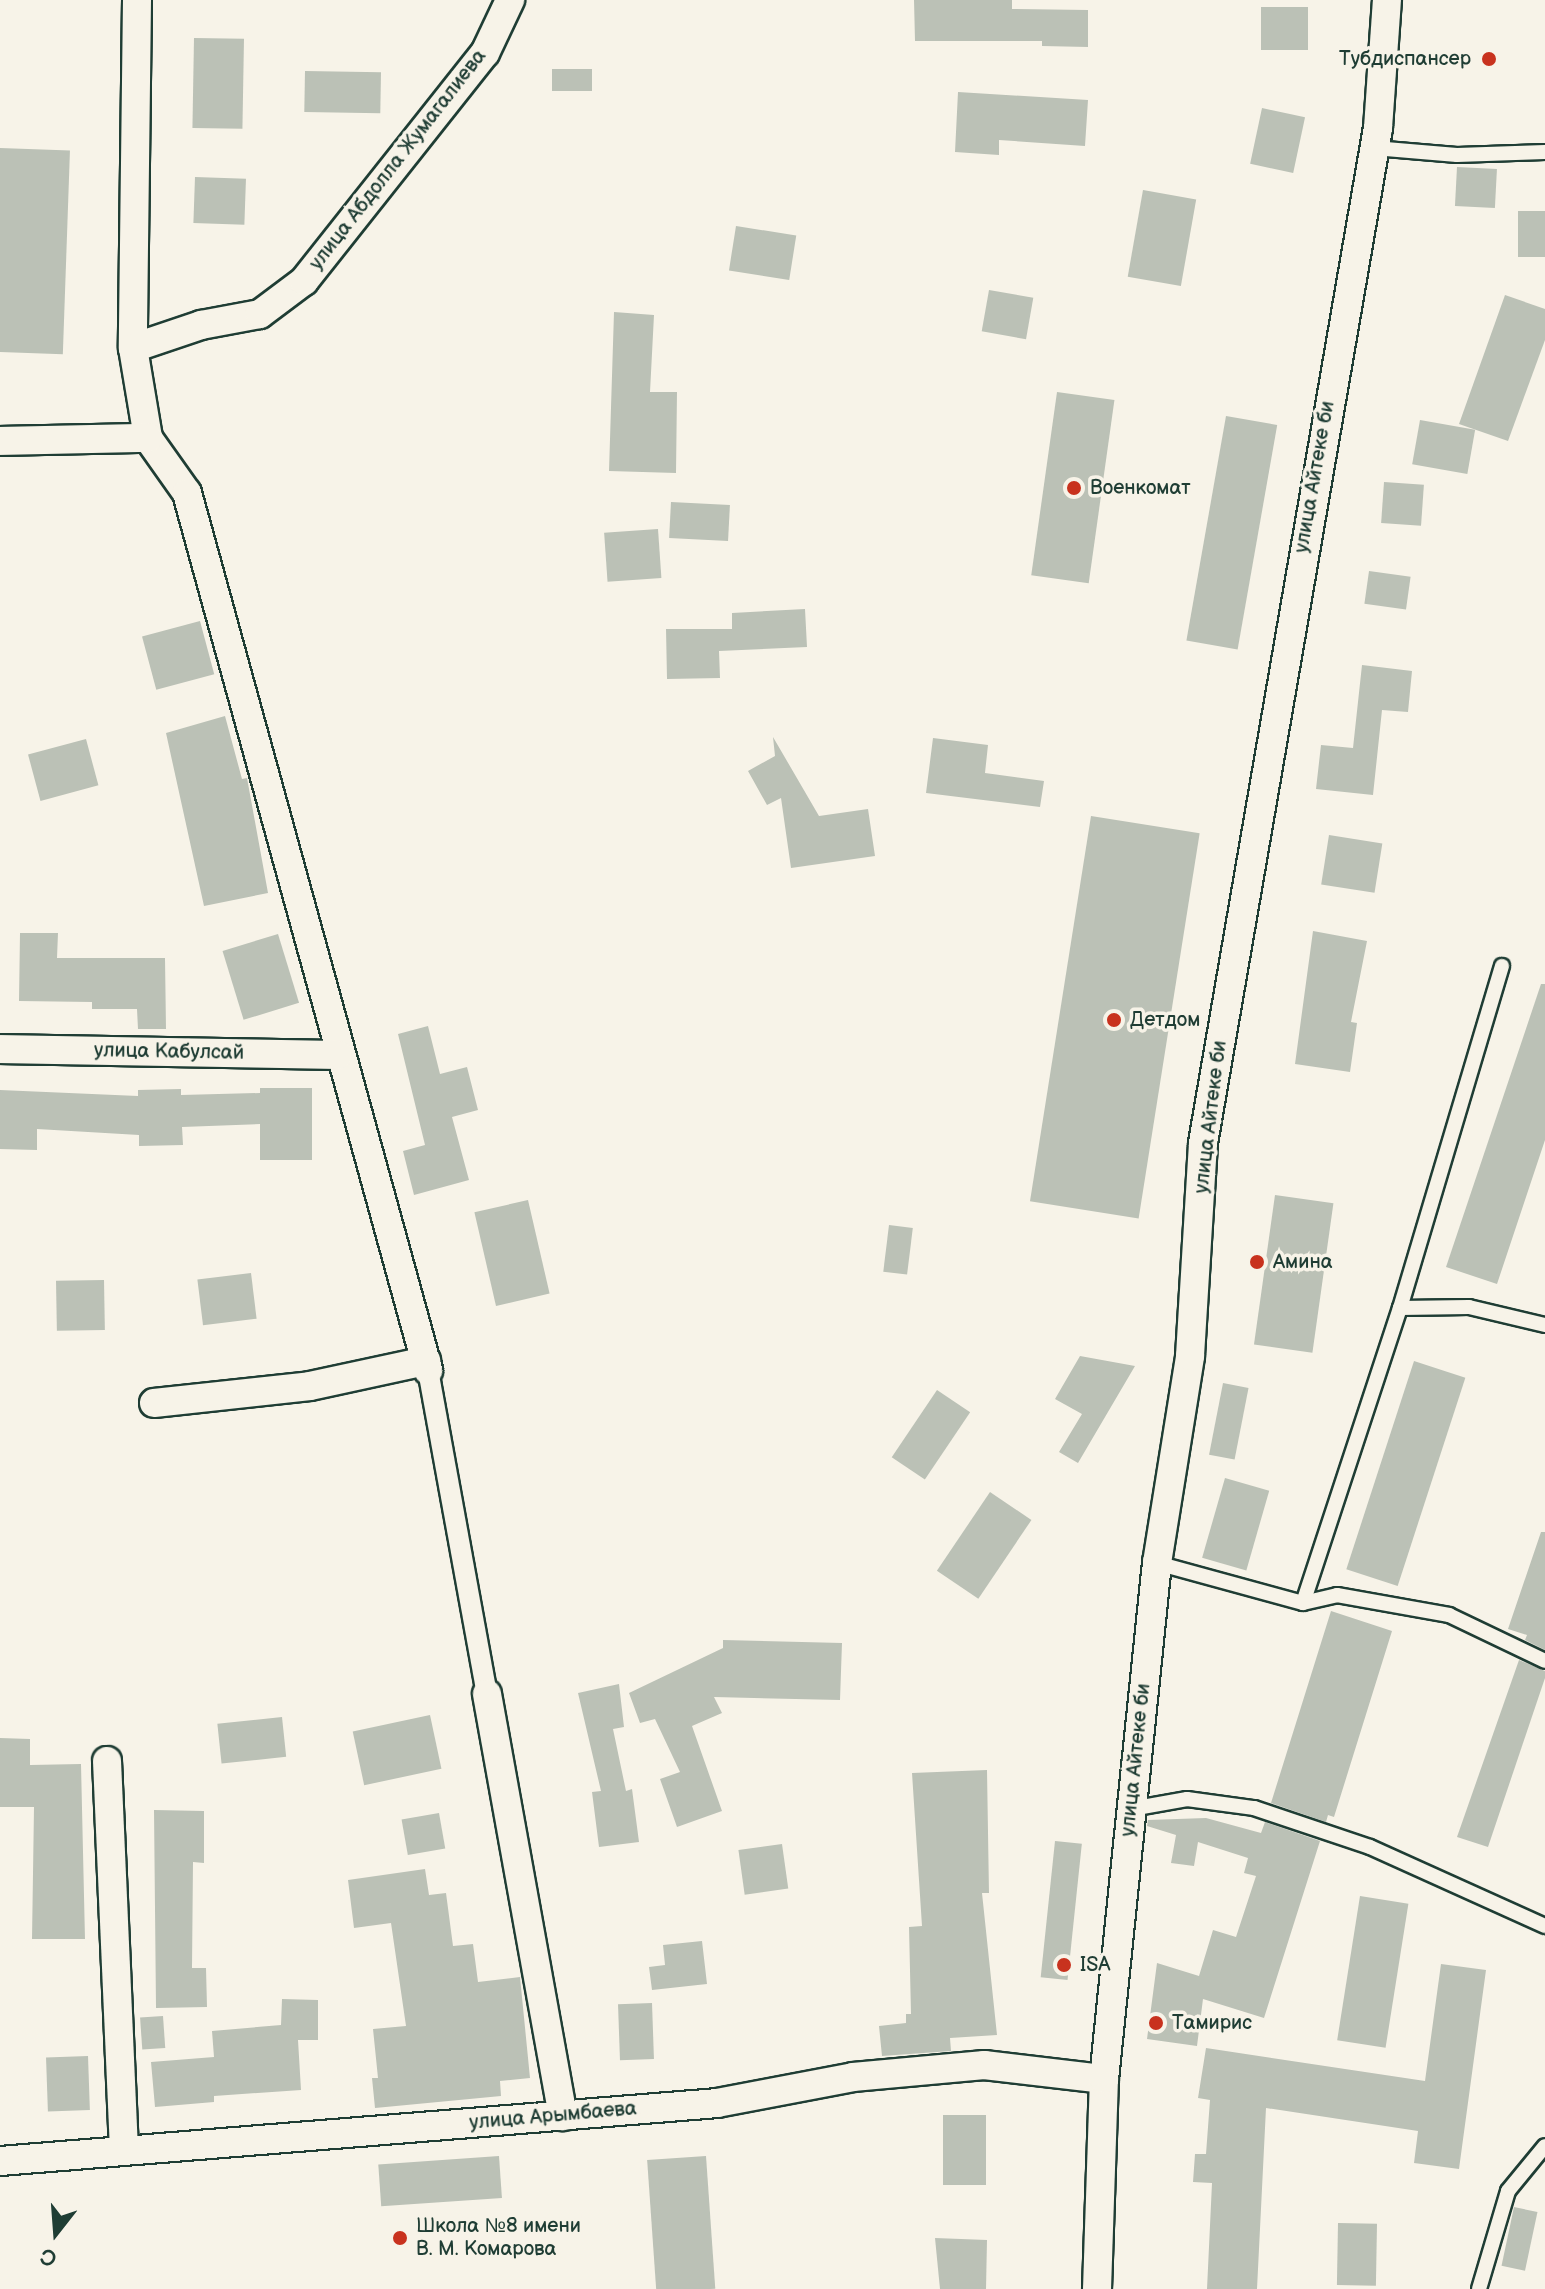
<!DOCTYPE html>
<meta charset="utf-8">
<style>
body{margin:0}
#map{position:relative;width:1545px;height:2289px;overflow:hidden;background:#f7f3e8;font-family:"Balsamiq Sans",sans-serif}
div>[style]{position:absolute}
.building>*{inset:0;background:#bbc1b6;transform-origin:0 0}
.roads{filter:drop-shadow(2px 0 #1f3d34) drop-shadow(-2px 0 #1f3d34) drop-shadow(0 2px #1f3d34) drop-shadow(0 -2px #1f3d34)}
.service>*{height:14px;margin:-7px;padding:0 7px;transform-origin:7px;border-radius:7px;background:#f7f3e8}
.pedestrian>*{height:20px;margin:-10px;padding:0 10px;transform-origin:10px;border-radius:10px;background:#f7f3e8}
.minor>*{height:28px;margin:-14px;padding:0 14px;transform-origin:14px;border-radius:14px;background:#f7f3e8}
.dots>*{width:22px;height:22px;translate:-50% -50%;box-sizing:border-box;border:4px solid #f7f3e8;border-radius:50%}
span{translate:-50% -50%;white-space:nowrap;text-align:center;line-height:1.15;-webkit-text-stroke:7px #f7f3e8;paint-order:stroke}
.poi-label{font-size:20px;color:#1f3d34}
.right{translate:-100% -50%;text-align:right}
.left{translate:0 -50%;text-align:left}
.street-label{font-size:20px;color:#1f3d34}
.north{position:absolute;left:16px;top:2193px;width:80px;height:80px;-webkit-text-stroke:6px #f7f3e8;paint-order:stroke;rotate:197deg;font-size:22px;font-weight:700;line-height:32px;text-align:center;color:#1f3d34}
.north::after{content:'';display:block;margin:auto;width:28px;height:36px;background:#1f3d34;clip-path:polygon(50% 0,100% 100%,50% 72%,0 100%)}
</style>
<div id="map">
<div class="building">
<i style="clip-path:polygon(914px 0,1012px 0,1012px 9px,1088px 10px,1088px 47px,1042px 46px,1042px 41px,915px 41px)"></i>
<i style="left:1261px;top:7px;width:47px;height:43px"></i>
<i style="left:194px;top:38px;width:50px;height:90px;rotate:1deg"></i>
<i style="left:552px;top:69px;width:40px;height:22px"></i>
<i style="left:305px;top:71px;width:76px;height:41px;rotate:1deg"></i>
<i style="clip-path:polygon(958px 92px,1088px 100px,1085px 146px,999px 140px,999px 155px,955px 152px)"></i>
<i style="left:1262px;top:108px;width:44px;height:57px;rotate:12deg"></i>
<i style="left:0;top:148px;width:70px;height:204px;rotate:2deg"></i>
<i style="left:1457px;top:167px;width:40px;height:39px;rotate:3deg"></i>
<i style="left:195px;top:177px;width:51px;height:46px;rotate:2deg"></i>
<i style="left:1143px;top:190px;width:54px;height:88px;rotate:10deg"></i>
<i style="left:1545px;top:211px;width:46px;height:27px;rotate:90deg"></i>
<i style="left:736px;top:226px;width:61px;height:45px;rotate:9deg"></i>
<i style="left:989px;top:290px;width:45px;height:42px;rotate:10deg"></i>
<i style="clip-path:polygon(1505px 295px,1545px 309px,1545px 340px,1508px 441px,1459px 424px)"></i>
<i style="clip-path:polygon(614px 312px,654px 315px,650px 392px,677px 392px,676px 473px,609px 471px)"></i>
<i style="left:1057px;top:392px;width:58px;height:185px;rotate:8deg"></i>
<i style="left:1226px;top:416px;width:52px;height:228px;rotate:10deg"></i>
<i style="left:1420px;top:420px;width:56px;height:45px;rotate:10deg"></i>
<i style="left:1384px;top:482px;width:40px;height:41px;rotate:4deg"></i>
<i style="left:671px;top:502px;width:59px;height:36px;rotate:3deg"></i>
<i style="left:658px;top:529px;width:49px;height:54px;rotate:86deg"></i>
<i style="left:1369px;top:571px;width:42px;height:33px;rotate:8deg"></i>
<i style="clip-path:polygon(805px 609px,807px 647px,719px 651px,720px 678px,667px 679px,666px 629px,732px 629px,732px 613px)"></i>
<i style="left:200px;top:621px;width:55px;height:60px;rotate:75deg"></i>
<i style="clip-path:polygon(1362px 665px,1412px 671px,1408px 712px,1382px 710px,1373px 795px,1316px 789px,1321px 745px,1353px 748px)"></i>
<i style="clip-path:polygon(225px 716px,242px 779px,247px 778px,268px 893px,204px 906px,166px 733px)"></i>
<i style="clip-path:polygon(773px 737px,819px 816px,868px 809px,875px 856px,791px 868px,781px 798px,767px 805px,748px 771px,775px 756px)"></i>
<i style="clip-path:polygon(933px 738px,988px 745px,985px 773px,1044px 781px,1040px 807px,926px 793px)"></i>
<i style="left:86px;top:739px;width:48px;height:60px;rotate:75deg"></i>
<i style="left:1091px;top:816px;width:110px;height:390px;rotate:9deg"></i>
<i style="left:1329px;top:835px;width:54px;height:50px;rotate:9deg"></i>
<i style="clip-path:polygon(1313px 931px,1367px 941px,1351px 1022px,1357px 1023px,1350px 1072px,1295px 1064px)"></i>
<i style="clip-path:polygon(20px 933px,58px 933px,57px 958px,165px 958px,166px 1029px,138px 1029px,137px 1009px,92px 1009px,92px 1002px,19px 1001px)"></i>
<i style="left:278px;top:934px;width:72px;height:58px;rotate:73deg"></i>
<i style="clip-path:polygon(1541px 984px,1545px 984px,1545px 1140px,1497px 1284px,1446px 1267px)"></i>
<i style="clip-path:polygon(428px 1026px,440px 1074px,467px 1067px,478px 1110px,452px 1117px,469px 1180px,414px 1195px,403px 1151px,425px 1145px,398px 1034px)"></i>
<i style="clip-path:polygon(260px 1088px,312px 1088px,312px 1160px,260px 1160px,260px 1124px,182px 1127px,183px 1145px,139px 1146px,139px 1135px,37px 1129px,37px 1150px,0 1149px,0 1090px,138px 1096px,138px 1090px,181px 1089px,181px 1095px,260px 1093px)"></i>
<i style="left:1275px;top:1195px;width:59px;height:151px;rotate:8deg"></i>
<i style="left:528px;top:1200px;width:96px;height:55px;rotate:77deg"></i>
<i style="left:889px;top:1225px;width:24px;height:47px;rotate:7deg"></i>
<i style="left:251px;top:1273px;width:46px;height:54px;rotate:83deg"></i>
<i style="left:104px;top:1280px;width:50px;height:48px;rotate:89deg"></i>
<i style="clip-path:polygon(1080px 1356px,1135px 1366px,1078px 1463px,1059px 1452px,1082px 1414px,1055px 1399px)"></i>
<i style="left:1414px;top:1361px;width:54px;height:219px;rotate:18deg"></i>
<i style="left:1223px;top:1383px;width:26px;height:73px;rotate:11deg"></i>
<i style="left:937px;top:1390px;width:40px;height:81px;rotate:34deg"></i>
<i style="left:1225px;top:1478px;width:46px;height:83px;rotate:16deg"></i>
<i style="left:990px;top:1492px;width:50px;height:95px;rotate:34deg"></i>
<i style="clip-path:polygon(1541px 1532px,1545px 1532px,1545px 1650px,1525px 1640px,1527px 1635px,1508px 1629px)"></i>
<i style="clip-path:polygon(1331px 1611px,1392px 1631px,1334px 1817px,1328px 1815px,1326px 1822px,1271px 1803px)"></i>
<i style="clip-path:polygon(723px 1640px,842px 1643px,840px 1700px,714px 1697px,722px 1713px,692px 1726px,722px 1811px,677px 1827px,660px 1779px,680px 1772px,655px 1719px,640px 1723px,629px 1693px,723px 1648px)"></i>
<i style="clip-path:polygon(1519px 1660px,1545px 1671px,1545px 1678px,1488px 1847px,1457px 1837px)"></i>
<i style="clip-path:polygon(619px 1684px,624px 1727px,613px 1729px,626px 1791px,632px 1789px,639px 1842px,599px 1847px,592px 1792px,601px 1791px,578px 1693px)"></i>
<i style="left:430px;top:1715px;width:55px;height:79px;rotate:78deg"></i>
<i style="left:282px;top:1717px;width:40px;height:65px;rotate:84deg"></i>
<i style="clip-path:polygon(0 1738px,30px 1739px,30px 1765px,81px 1764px,85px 1939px,32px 1939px,34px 1807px,0 1807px)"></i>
<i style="clip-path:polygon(987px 1770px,989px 1893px,982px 1893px,997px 2035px,950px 2038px,951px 2051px,882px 2056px,879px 2026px,906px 2023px,906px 2014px,911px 2014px,909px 1927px,922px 1926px,912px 1773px)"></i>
<i style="clip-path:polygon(154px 1810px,204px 1811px,204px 1863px,193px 1862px,192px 1968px,206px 1968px,207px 2007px,156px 2008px)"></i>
<i style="left:439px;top:1813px;width:36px;height:38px;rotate:80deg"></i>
<i style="clip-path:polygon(1206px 1818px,1261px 1833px,1265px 1822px,1320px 1841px,1264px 2018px,1203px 1999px,1197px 2046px,1147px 2039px,1157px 1963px,1199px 1976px,1213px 1930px,1236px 1937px,1256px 1876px,1244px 1873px,1248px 1858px,1198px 1842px,1194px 1866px,1171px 1863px,1176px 1835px,1147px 1826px,1148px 1820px)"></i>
<i style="left:1055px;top:1841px;width:27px;height:137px;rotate:6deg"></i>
<i style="left:782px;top:1844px;width:45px;height:44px;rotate:82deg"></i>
<i style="clip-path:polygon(425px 1869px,429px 1895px,446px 1893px,453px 1946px,473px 1944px,478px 1982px,520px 1977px,530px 2078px,500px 2081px,501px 2096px,375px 2108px,372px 2078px,378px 2078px,373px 2029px,406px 2026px,391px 1923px,354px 1928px,348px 1880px)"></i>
<i style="left:1360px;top:1896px;width:49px;height:146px;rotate:9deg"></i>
<i style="clip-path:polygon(702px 1941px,707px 1984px,652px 1990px,649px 1967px,665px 1965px,663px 1945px)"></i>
<i style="clip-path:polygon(1441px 1964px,1486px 1970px,1459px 2169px,1414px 2163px,1418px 2131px,1266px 2108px,1257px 2289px,1207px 2289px,1212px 2183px,1193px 2182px,1195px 2154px,1206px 2154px,1210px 2100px,1198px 2098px,1206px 2048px,1425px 2081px)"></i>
<i style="clip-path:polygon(282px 1999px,318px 2000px,318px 2040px,298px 2040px,301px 2090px,214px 2096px,214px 2102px,155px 2107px,151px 2062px,214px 2057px,212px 2031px,281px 2025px)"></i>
<i style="left:652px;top:2003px;width:56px;height:34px;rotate:88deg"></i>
<i style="left:163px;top:2016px;width:32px;height:23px;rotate:86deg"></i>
<i style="left:88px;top:2056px;width:54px;height:42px;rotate:88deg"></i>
<i style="left:943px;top:2115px;width:43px;height:70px"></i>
<i style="left:499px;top:2156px;width:42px;height:121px;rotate:86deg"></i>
<i style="left:706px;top:2156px;width:133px;height:59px;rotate:86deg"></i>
<i style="left:1514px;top:2207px;width:24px;height:60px;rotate:12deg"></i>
<i style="left:1338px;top:2223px;width:39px;height:62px;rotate:1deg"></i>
<i style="clip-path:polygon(935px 2238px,987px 2240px,986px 2289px,940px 2289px)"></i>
</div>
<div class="roads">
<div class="service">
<i style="left:1374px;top:148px;width:83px;rotate:4.8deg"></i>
<i style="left:1457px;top:155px;width:88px;rotate:-2deg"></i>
<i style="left:1400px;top:1308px;width:69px;rotate:-0.8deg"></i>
<i style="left:1469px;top:1307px;width:78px;rotate:13.3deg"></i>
<i style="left:1157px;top:1563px;width:151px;rotate:15.3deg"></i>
<i style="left:1303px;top:1603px;width:311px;rotate:-71.8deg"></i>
<i style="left:1400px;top:1308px;width:357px;rotate:-73.4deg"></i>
<i style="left:1303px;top:1603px;width:35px;rotate:-13deg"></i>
<i style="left:1337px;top:1595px;width:114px;rotate:10.1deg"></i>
<i style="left:1449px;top:1615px;width:106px;rotate:25.6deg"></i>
<i style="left:1131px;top:1809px;width:57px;rotate:-10.1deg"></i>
<i style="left:1187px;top:1799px;width:68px;rotate:7.7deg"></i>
<i style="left:1254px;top:1808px;width:122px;rotate:18.6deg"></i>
<i style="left:1370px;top:1847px;width:192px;rotate:24.3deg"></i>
<i style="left:1479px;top:2289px;width:102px;rotate:-73.5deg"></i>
<i style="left:1508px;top:2191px;width:58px;rotate:-50.6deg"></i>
</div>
<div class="pedestrian">
<i style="left:428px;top:1370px;width:329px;rotate:79.7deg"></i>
</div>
<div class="minor">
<i style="left:137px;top:0;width:348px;rotate:90.7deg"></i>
<i style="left:133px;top:348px;width:91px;rotate:80.5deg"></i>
<i style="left:148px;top:438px;width:67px;rotate:54.7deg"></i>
<i style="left:187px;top:493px;width:910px;rotate:74.63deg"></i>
<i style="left:133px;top:348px;width:72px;rotate:-18.7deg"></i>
<i style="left:201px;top:325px;width:60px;rotate:-10.6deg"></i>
<i style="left:260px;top:314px;width:55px;rotate:-36.9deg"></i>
<i style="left:304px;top:281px;width:291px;rotate:-51.6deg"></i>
<i style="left:485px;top:53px;width:59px;rotate:-64.7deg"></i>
<i style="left:0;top:441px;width:148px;rotate:-1.2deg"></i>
<i style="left:0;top:1049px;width:338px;rotate:1deg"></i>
<i style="left:154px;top:1403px;width:157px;rotate:-6.2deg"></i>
<i style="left:310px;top:1386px;width:119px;rotate:-12.2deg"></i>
<i style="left:487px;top:1694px;width:429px;rotate:79.8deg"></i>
<i style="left:107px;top:1761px;width:389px;rotate:87.5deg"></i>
<i style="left:0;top:2161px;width:719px;rotate:-4.62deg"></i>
<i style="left:717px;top:2103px;width:138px;rotate:-10.8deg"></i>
<i style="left:853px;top:2077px;width:132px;rotate:-5.2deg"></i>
<i style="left:984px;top:2065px;width:121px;rotate:6.7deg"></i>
<i style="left:1097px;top:2289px;width:210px;rotate:-88.1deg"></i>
<i style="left:1104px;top:2079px;width:519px;rotate:-84.14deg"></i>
<i style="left:1157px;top:1563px;width:210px;rotate:-80.9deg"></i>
<i style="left:1190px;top:1356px;width:213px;rotate:-86.5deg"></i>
<i style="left:1203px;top:1143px;width:1030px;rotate:-80.22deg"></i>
<i style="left:1378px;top:128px;width:128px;rotate:-86deg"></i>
</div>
</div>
<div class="dots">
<i style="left:1489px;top:59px;background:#c8321e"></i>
<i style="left:1074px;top:488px;background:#c8321e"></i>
<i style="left:1114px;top:1020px;background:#c8321e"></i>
<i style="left:1257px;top:1262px;background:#c8321e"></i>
<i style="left:1064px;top:1965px;background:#c8321e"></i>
<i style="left:1156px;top:2023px;background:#c8321e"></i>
<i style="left:400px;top:2238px;background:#c8321e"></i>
</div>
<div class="poi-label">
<span class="right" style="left:1471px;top:59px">Тубдиспансер</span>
<span class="left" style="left:1090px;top:488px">Военкомат</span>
<span class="left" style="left:1130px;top:1020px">Детдом</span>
<span class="left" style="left:1273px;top:1262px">Амина</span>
<span class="left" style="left:1080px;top:1965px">ISA</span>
<span class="left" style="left:1172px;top:2023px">Тамирис</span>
<span class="left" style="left:416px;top:2238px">Школа №8 имени<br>В. М. Комарова</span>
</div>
<div class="street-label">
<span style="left:398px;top:160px;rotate:-52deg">улица Абдолла Жумагалиева</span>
<span style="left:1315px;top:477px;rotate:-80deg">улица Айтеке би</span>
<span style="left:169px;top:1052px;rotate:1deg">улица Кабулсай</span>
<span style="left:1211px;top:1117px;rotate:-83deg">улица Айтеке би</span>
<span style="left:1136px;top:1760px;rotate:-84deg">улица Айтеке би</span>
<span style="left:553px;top:2116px;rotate:-5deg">улица Арымбаева</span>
</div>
<div class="north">С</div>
</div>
